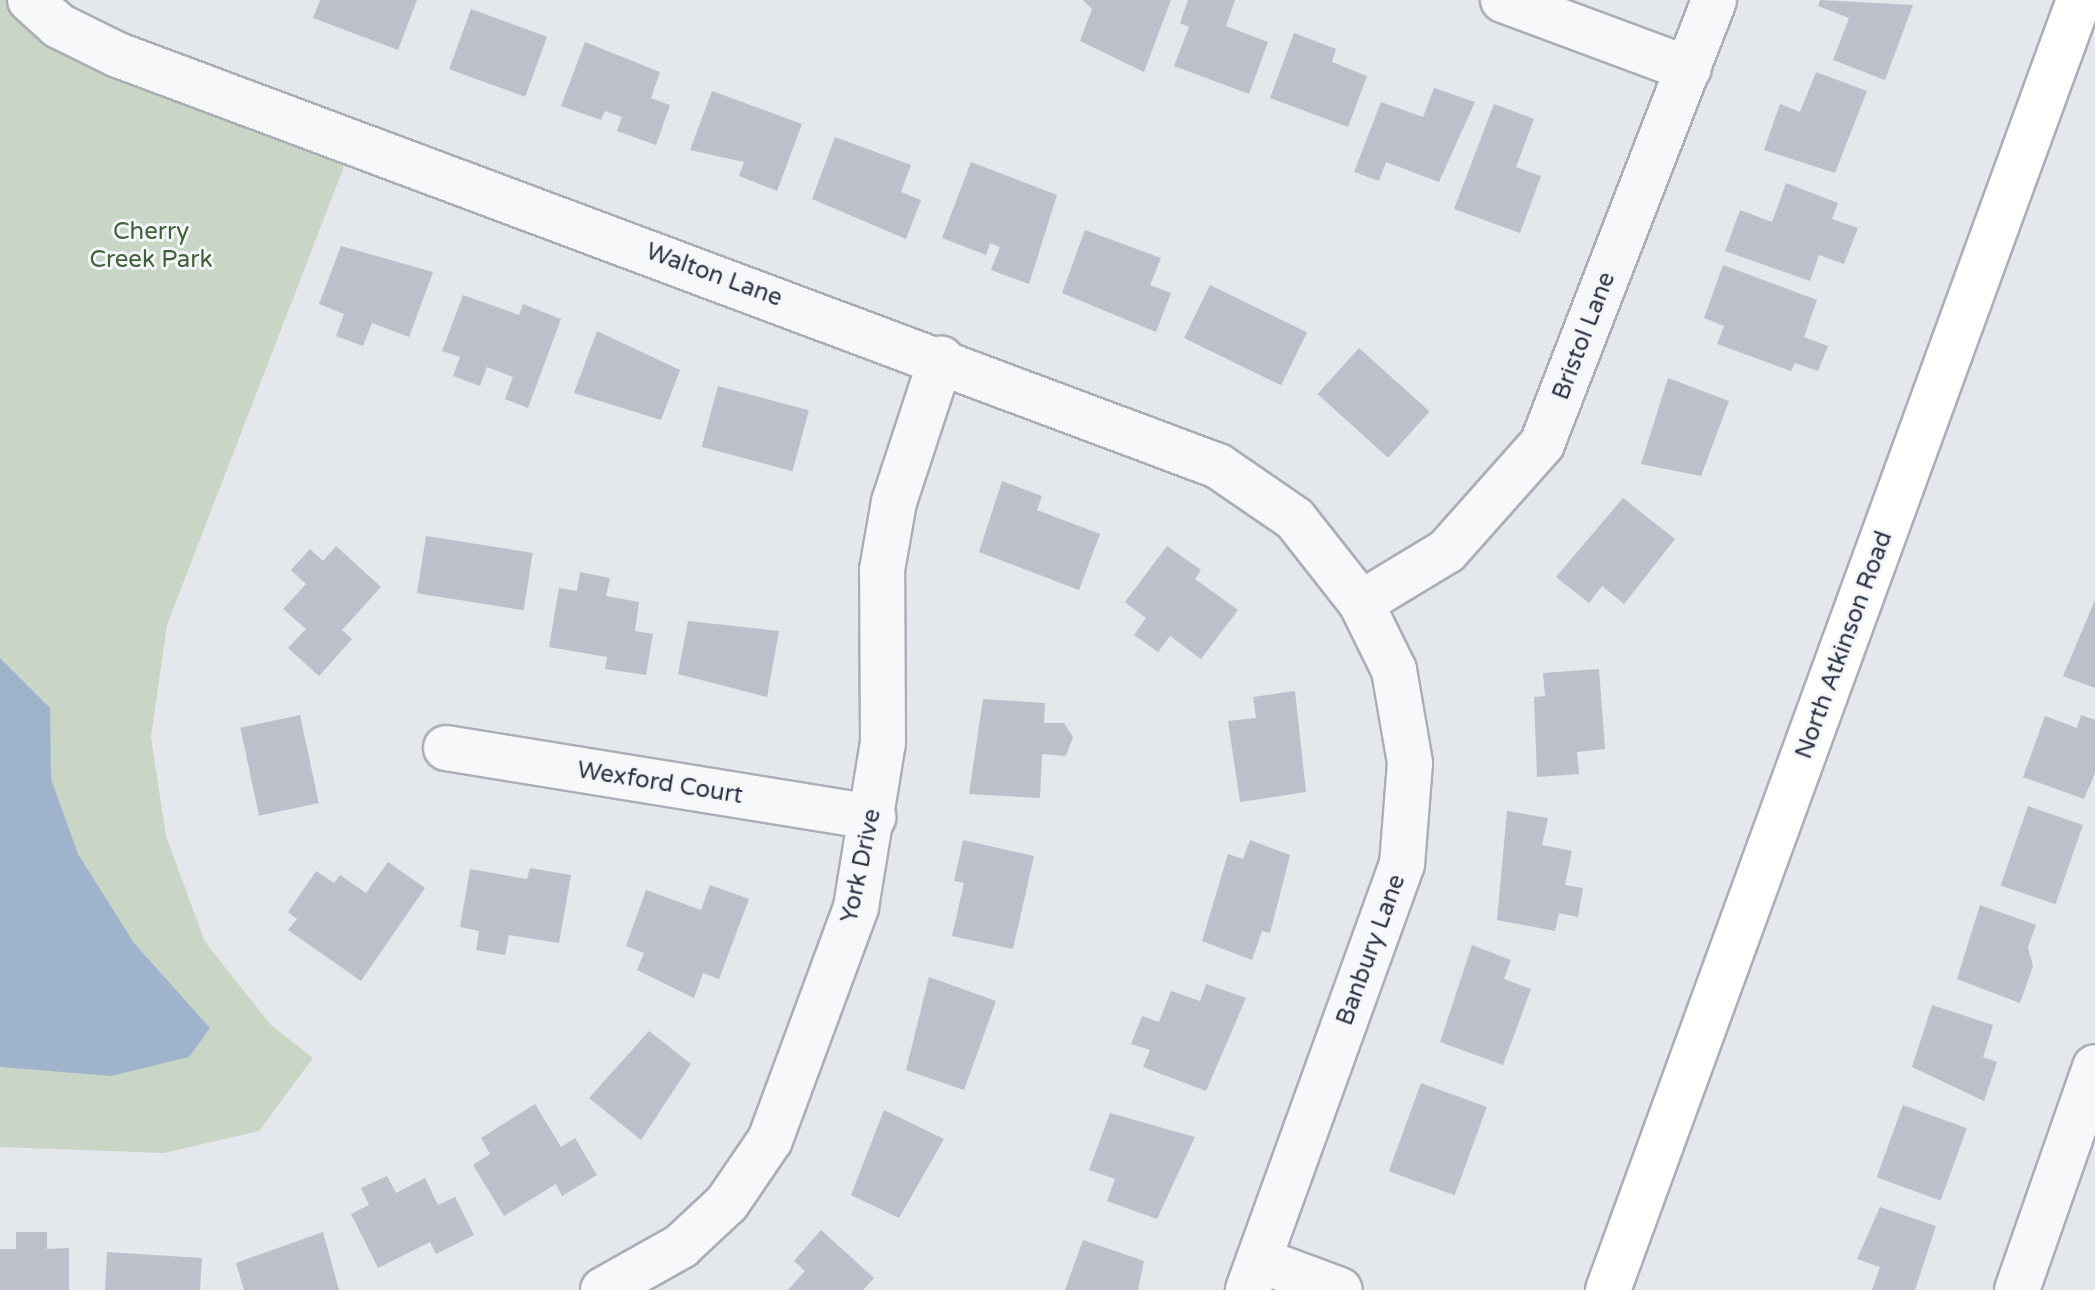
<!DOCTYPE html>
<style>
body{margin:0}
#map{position:relative;width:2095px;height:1290px;overflow:hidden;background:#e4e7ec;font-family:"Varela Round",sans-serif}
div>[style]{position:absolute}
.green>*{inset:0;background:#c9d6c5}
.water>*{inset:0;background:#9fb4cc}
.building>*{inset:0;background:#bbc0ca;transform-origin:0 0}
.roads{filter:drop-shadow(2px 0 #a9aeb7) drop-shadow(-2px 0 #a9aeb7) drop-shadow(0 2px #a9aeb7) drop-shadow(0 -2px #a9aeb7)}
.minor>*{height:44px;margin:-22px;padding:0 22px;transform-origin:22px;border-radius:22px;background:#f7f8fa}
.secondary>*{height:44px;margin:-22px;padding:0 22px;transform-origin:22px;border-radius:22px;background:#fff}
span{translate:-50% -50%;white-space:nowrap;text-align:center;line-height:1.15;-webkit-text-stroke:6px #f4f6f9;paint-order:stroke}
.park-label{font-size:24px;color:#3f6138}
.street-label{font-size:24px;color:#2b3445}
</style>
<div id="map">
<div class="green">
<i style="clip-path:polygon(0 0,11px 0,57px 51px,348px 156px,167px 625px,151px 737px,166px 836px,205px 942px,271px 1025px,313px 1058px,259px 1131px,164px 1153px,0 1147px)"></i>
</div>
<div class="water">
<i style="clip-path:polygon(0 658px,50px 708px,51px 779px,78px 854px,134px 943px,210px 1028px,189px 1057px,111px 1076px,0 1067px)"></i>
</div>
<div class="building">
<i style="clip-path:polygon(320px 0,417px 0,398px 50px,313px 18px)"></i>
<i style="clip-path:polygon(1083px 0,1171px 0,1144px 72px,1080px 41px,1092px 9px)"></i>
<i style="clip-path:polygon(1188px 0,1235px 0,1226px 26px,1268px 42px,1249px 94px,1174px 66px,1189px 27px,1180px 23px)"></i>
<i style="clip-path:polygon(1820px 0,1913px 5px,1885px 80px,1833px 60px,1849px 18px,1818px 6px)"></i>
<i style="left:471px;top:9px;width:81px;height:64px;rotate:20deg"></i>
<i style="clip-path:polygon(1294px 33px,1336px 49px,1332px 62px,1367px 76px,1348px 127px,1270px 98px)"></i>
<i style="clip-path:polygon(585px 42px,660px 72px,651px 98px,670px 105px,656px 145px,617px 131px,622px 117px,605px 111px,601px 120px,561px 106px)"></i>
<i style="clip-path:polygon(1816px 72px,1867px 91px,1835px 173px,1764px 150px,1780px 104px,1800px 112px)"></i>
<i style="clip-path:polygon(1434px 88px,1475px 102px,1439px 182px,1386px 162px,1379px 181px,1354px 172px,1381px 102px,1423px 117px)"></i>
<i style="clip-path:polygon(712px 91px,802px 124px,777px 191px,739px 176px,744px 162px,690px 150px)"></i>
<i style="clip-path:polygon(1494px 104px,1534px 119px,1516px 167px,1541px 176px,1520px 233px,1454px 209px)"></i>
<i style="clip-path:polygon(835px 137px,911px 165px,901px 192px,921px 200px,906px 239px,812px 199px)"></i>
<i style="clip-path:polygon(971px 162px,1057px 195px,1029px 284px,991px 270px,1000px 247px,990px 243px,986px 255px,942px 238px)"></i>
<i style="clip-path:polygon(1786px 183px,1838px 203px,1832px 219px,1858px 228px,1844px 264px,1819px 255px,1810px 281px,1725px 251px,1740px 210px,1772px 222px)"></i>
<i style="clip-path:polygon(1085px 230px,1161px 258px,1150px 285px,1171px 293px,1156px 332px,1062px 293px)"></i>
<i style="clip-path:polygon(341px 246px,433px 272px,409px 337px,372px 323px,363px 346px,336px 336px,344px 314px,319px 304px)"></i>
<i style="clip-path:polygon(1723px 265px,1817px 300px,1804px 337px,1828px 346px,1818px 371px,1795px 363px,1791px 371px,1717px 344px,1724px 326px,1704px 318px)"></i>
<i style="left:1210px;top:285px;width:108px;height:59px;rotate:26deg"></i>
<i style="clip-path:polygon(463px 295px,519px 315px,523px 304px,561px 319px,528px 408px,505px 399px,513px 377px,487px 367px,480px 386px,453px 376px,460px 357px,442px 351px)"></i>
<i style="clip-path:polygon(597px 331px,680px 370px,661px 420px,574px 393px)"></i>
<i style="left:1359px;top:348px;width:95px;height:62px;rotate:42deg"></i>
<i style="clip-path:polygon(1668px 378px,1729px 401px,1701px 476px,1641px 464px)"></i>
<i style="left:718px;top:386px;width:94px;height:63px;rotate:15deg"></i>
<i style="clip-path:polygon(1002px 481px,1042px 496px,1037px 510px,1100px 534px,1079px 590px,979px 552px)"></i>
<i style="clip-path:polygon(1623px 498px,1675px 539px,1624px 604px,1602px 586px,1589px 603px,1556px 577px)"></i>
<i style="left:426px;top:536px;width:108px;height:58px;rotate:9deg"></i>
<i style="clip-path:polygon(336px 546px,381px 587px,342px 630px,352px 639px,319px 676px,288px 648px,306px 629px,283px 609px,306px 584px,291px 570px,310px 549px,323px 561px)"></i>
<i style="clip-path:polygon(1167px 546px,1201px 570px,1195px 579px,1238px 610px,1201px 659px,1170px 636px,1158px 652px,1134px 635px,1146px 618px,1125px 602px)"></i>
<i style="clip-path:polygon(580px 572px,610px 578px,606px 596px,639px 602px,635px 631px,653px 634px,646px 675px,605px 669px,607px 657px,549px 647px,559px 588px,577px 591px)"></i>
<i style="clip-path:polygon(2095px 600px,2095px 688px,2063px 676px)"></i>
<i style="clip-path:polygon(688px 621px,779px 631px,767px 697px,678px 674px)"></i>
<i style="clip-path:polygon(1599px 669px,1605px 749px,1577px 752px,1579px 774px,1537px 777px,1534px 697px,1545px 696px,1543px 673px)"></i>
<i style="clip-path:polygon(1295px 691px,1306px 792px,1240px 802px,1228px 721px,1256px 718px,1253px 697px)"></i>
<i style="clip-path:polygon(983px 699px,1045px 703px,1044px 723px,1064px 723px,1073px 737px,1066px 756px,1042px 754px,1040px 798px,969px 794px)"></i>
<i style="left:300px;top:715px;width:90px;height:61px;rotate:78deg"></i>
<i style="clip-path:polygon(2081px 715px,2095px 720px,2095px 773px,2084px 799px,2023px 777px,2045px 716px,2077px 728px)"></i>
<i style="left:2028px;top:806px;width:58px;height:84px;rotate:19deg"></i>
<i style="clip-path:polygon(1507px 811px,1548px 818px,1542px 845px,1572px 851px,1565px 885px,1583px 888px,1578px 917px,1559px 913px,1555px 931px,1497px 920px)"></i>
<i style="clip-path:polygon(963px 840px,1034px 856px,1013px 949px,952px 936px,964px 883px,954px 881px)"></i>
<i style="clip-path:polygon(1250px 840px,1290px 855px,1270px 933px,1262px 931px,1252px 960px,1202px 941px,1228px 854px,1243px 859px)"></i>
<i style="clip-path:polygon(388px 862px,425px 888px,361px 981px,288px 930px,297px 919px,288px 912px,316px 871px,334px 883px,340px 875px,366px 893px)"></i>
<i style="clip-path:polygon(530px 868px,571px 875px,559px 943px,509px 935px,505px 955px,476px 950px,479px 931px,460px 927px,470px 869px,527px 879px)"></i>
<i style="clip-path:polygon(710px 885px,749px 899px,719px 979px,703px 973px,694px 998px,637px 970px,644px 953px,626px 946px,646px 890px,701px 910px)"></i>
<i style="clip-path:polygon(1980px 905px,2036px 925px,2028px 947px,2033px 966px,2020px 1003px,1957px 979px)"></i>
<i style="clip-path:polygon(1472px 945px,1511px 960px,1504px 979px,1531px 989px,1503px 1065px,1440px 1042px)"></i>
<i style="clip-path:polygon(929px 977px,996px 1001px,964px 1090px,906px 1070px)"></i>
<i style="clip-path:polygon(1206px 984px,1246px 998px,1206px 1091px,1143px 1067px,1150px 1050px,1131px 1044px,1142px 1016px,1159px 1022px,1171px 991px,1200px 1001px)"></i>
<i style="clip-path:polygon(1932px 1005px,1993px 1025px,1983px 1057px,1997px 1062px,1984px 1101px,1912px 1067px)"></i>
<i style="clip-path:polygon(649px 1031px,691px 1064px,641px 1140px,589px 1098px)"></i>
<i style="left:1421px;top:1083px;width:70px;height:94px;rotate:20deg"></i>
<i style="clip-path:polygon(535px 1104px,561px 1147px,575px 1138px,597px 1175px,562px 1196px,556px 1184px,504px 1216px,473px 1165px,490px 1154px,481px 1138px)"></i>
<i style="left:1903px;top:1105px;width:68px;height:77px;rotate:20deg"></i>
<i style="clip-path:polygon(884px 1110px,944px 1139px,899px 1218px,851px 1195px)"></i>
<i style="clip-path:polygon(1110px 1113px,1195px 1137px,1157px 1219px,1107px 1201px,1115px 1179px,1089px 1170px)"></i>
<i style="clip-path:polygon(387px 1176px,396px 1193px,425px 1178px,438px 1205px,455px 1197px,474px 1235px,436px 1254px,430px 1242px,378px 1268px,351px 1214px,369px 1205px,361px 1188px)"></i>
<i style="clip-path:polygon(1880px 1207px,1936px 1226px,1915px 1290px,1872px 1290px,1880px 1267px,1857px 1259px)"></i>
<i style="clip-path:polygon(821px 1230px,874px 1278px,863px 1290px,788px 1290px,805px 1271px,794px 1261px)"></i>
<i style="clip-path:polygon(16px 1232px,47px 1232px,47px 1249px,69px 1248px,69px 1290px,0 1290px,0 1249px,16px 1249px)"></i>
<i style="clip-path:polygon(323px 1232px,339px 1290px,244px 1290px,236px 1263px)"></i>
<i style="clip-path:polygon(1083px 1240px,1144px 1261px,1138px 1290px,1065px 1290px)"></i>
<i style="clip-path:polygon(107px 1252px,202px 1258px,200px 1290px,105px 1290px)"></i>
</div>
<div class="roads">
<div class="minor">
<i style="left:30px;top:0;width:39px;rotate:42deg"></i>
<i style="left:59px;top:26px;width:66px;rotate:26.2deg"></i>
<i style="left:118px;top:55px;width:1174px;rotate:20.49deg"></i>
<i style="left:1218px;top:466px;width:93px;rotate:34.5deg"></i>
<i style="left:1295px;top:519px;width:107px;rotate:51.8deg"></i>
<i style="left:1361px;top:603px;width:75px;rotate:63.8deg"></i>
<i style="left:1394px;top:670px;width:94px;rotate:80.2deg"></i>
<i style="left:1410px;top:763px;width:101px;rotate:94.5deg"></i>
<i style="left:1402px;top:864px;width:453px;rotate:109.9deg"></i>
<i style="left:1503px;top:0;width:198px;rotate:20.4deg"></i>
<i style="left:1361px;top:603px;width:100px;rotate:-31.2deg"></i>
<i style="left:1447px;top:551px;width:143px;rotate:-48.4deg"></i>
<i style="left:1542px;top:444px;width:476px;rotate:-68.8deg"></i>
<i style="left:446px;top:748px;width:433px;rotate:9.2deg"></i>
<i style="left:1259px;top:1260px;width:86px;rotate:20.3deg"></i>
<i style="left:603px;top:1290px;width:90px;rotate:-29.4deg"></i>
<i style="left:681px;top:1246px;width:63px;rotate:-43.1deg"></i>
<i style="left:727px;top:1203px;width:76px;rotate:-55.7deg"></i>
<i style="left:770px;top:1140px;width:248px;rotate:-69.7deg"></i>
<i style="left:856px;top:907px;width:166px;rotate:-80.7deg"></i>
<i style="left:883px;top:743px;width:173px;rotate:-90.3deg"></i>
<i style="left:882px;top:570px;width:69px;rotate:-80deg"></i>
<i style="left:894px;top:502px;width:151px;rotate:-71.8deg"></i>
<i style="left:2017px;top:1290px;width:236px;rotate:-70.7deg"></i>
</div>
<div class="secondary">
<i style="left:1608px;top:1290px;width:1373px;rotate:-69.94deg"></i>
</div>
</div>
<div class="park-label">
<span style="left:151px;top:246px">Cherry<br>Creek Park</span>
</div>
<div class="street-label">
<span style="left:714px;top:275px;rotate:20deg">Walton Lane</span>
<span style="left:1584px;top:336px;rotate:-69deg">Bristol Lane</span>
<span style="left:1844px;top:645px;rotate:-70deg">North Atkinson Road</span>
<span style="left:660px;top:783px;rotate:9deg">Wexford Court</span>
<span style="left:861px;top:866px;rotate:-78deg">York Drive</span>
<span style="left:1371px;top:950px;rotate:-70deg">Banbury Lane</span>
</div>
</div>
